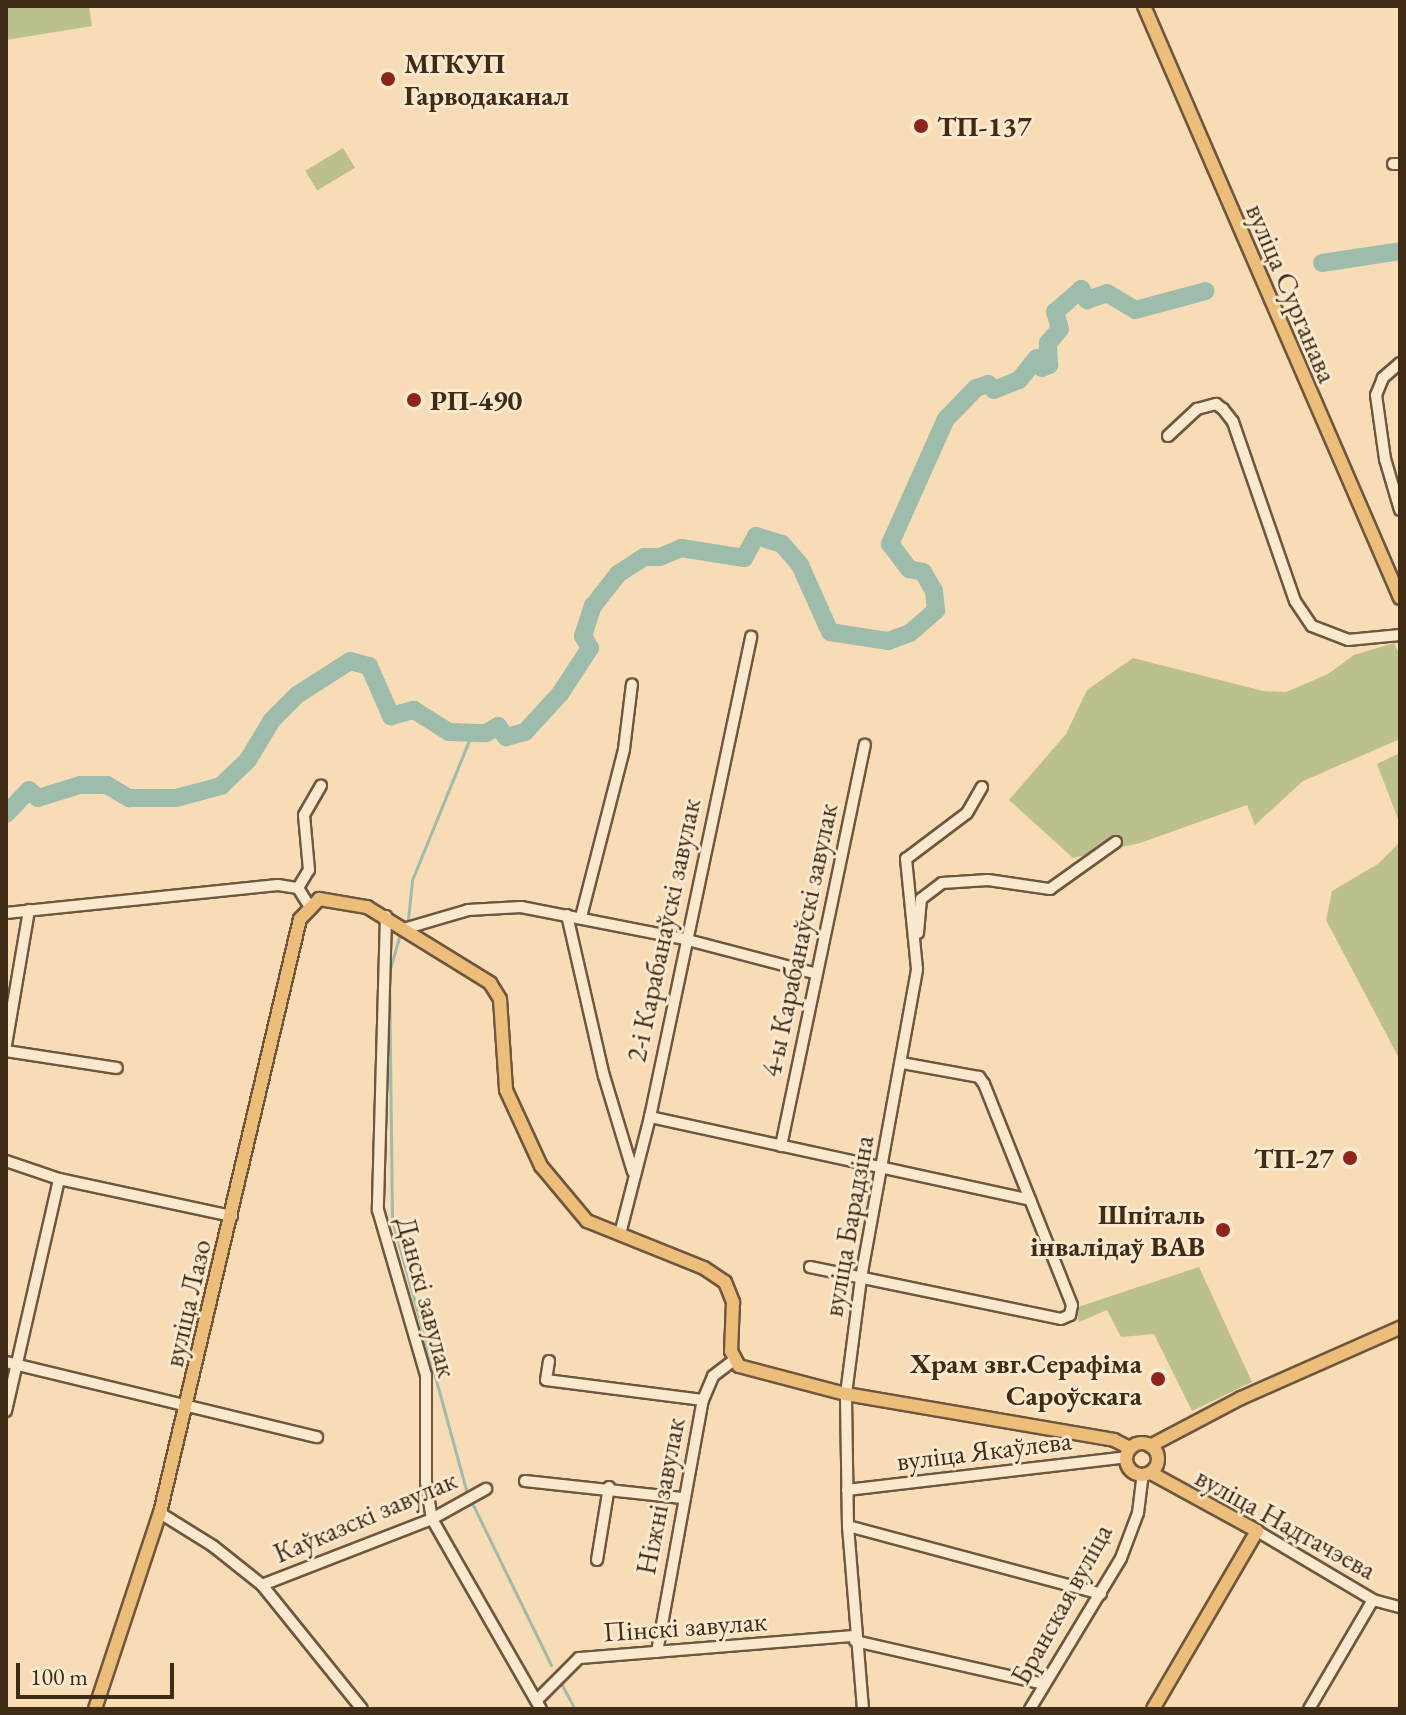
<!DOCTYPE html>
<meta charset="utf-8">
<style>
body{margin:0}
#map{position:relative;width:1406px;height:1715px;overflow:hidden;background:#f7dcb5;font-family:"EB Garamond",serif}
div>[style]{position:absolute}
.green>*{inset:0;background:#bcc08d;transform-origin:0 0}
.stream>*{height:3px;margin:-1.5px;padding:0 1.5px;transform-origin:1.5px;border-radius:1.5px;background:#9dbcab}
.river>*{height:18px;margin:-9px;padding:0 9px;transform-origin:9px;border-radius:9px;background:#9dbcab}
.roads{filter:drop-shadow(2px 0 #6e573e) drop-shadow(-2px 0 #6e573e) drop-shadow(0 2px #6e573e) drop-shadow(0 -2px #6e573e)}
.minor>*{height:10px;margin:-5px;padding:0 5px;transform-origin:5px;border-radius:5px;background:#fae8cf}
.major>*{height:12px;margin:-6px;padding:0 6px;transform-origin:6px;border-radius:6px;background:#ecbe7a}
.major>.ring{margin:-6px;padding:0;box-sizing:content-box;background:none;border:12px solid #ecbe7a;border-radius:50%}
.dots>*{width:22px;height:22px;translate:-50% -50%;box-sizing:border-box;border:4px solid #fae8cf;border-radius:50%}
span{translate:-50% -50%;white-space:nowrap;text-align:center;line-height:1.15;-webkit-text-stroke:6px #fae8cf;paint-order:stroke}
.poi-label{font-size:28px;color:#402b16;font-weight:700}
.left{translate:0 -50%;text-align:left}
.right{translate:-100% -50%;text-align:right}
.street-label{font-size:28px;color:#402b16}
.frame{position:absolute;inset:0;border:8px solid #402b16;pointer-events:none}
.scale{position:absolute;left:16px;top:1663px;width:158px;height:36px;box-sizing:border-box;border:4px solid #402b16;border-top:0;padding-left:10px;font-size:24px;line-height:28px;white-space:nowrap;color:#402b16;-webkit-text-stroke:6px #fae8cf;paint-order:stroke}
</style>
<div id="map">
<div class="green">
<i style="clip-path:polygon(6px 6px,89px 6px,92px 26px,6px 40px)"></i>
<i style="left:343px;top:148px;width:23px;height:44px;rotate:59deg"></i>
<i style="clip-path:polygon(1394px 643px,1400px 656px,1400px 739px,1303px 781px,1255px 825px,1247px 805px,1140px 843px,1073px 858px,1009px 800px,1066px 734px,1087px 690px,1133px 658px,1263px 691px,1286px 692px,1328px 674px,1354px 655px)"></i>
<i style="clip-path:polygon(1400px 753px,1400px 824px,1377px 764px)"></i>
<i style="clip-path:polygon(1400px 842px,1400px 1060px,1326px 920px,1332px 891px,1378px 864px)"></i>
<i style="clip-path:polygon(1199px 1267px,1252px 1382px,1192px 1411px,1154px 1334px,1121px 1337px,1107px 1310px,1079px 1322px,1075px 1308px)"></i>
</div>
<div class="stream">
<i style="left:408px;top:919px;width:39px;rotate:-84deg"></i>
<i style="left:412px;top:880px;width:159px;rotate:-67.8deg"></i>
<i style="left:400px;top:934px;width:40px;rotate:106deg"></i>
<i style="left:389px;top:972px;width:247px;rotate:89.3deg"></i>
<i style="left:392px;top:1219px;width:281px;rotate:74.7deg"></i>
<i style="left:473px;top:1505px;width:178px;rotate:64deg"></i>
<i style="left:562px;top:1685px;width:27px;rotate:62deg"></i>
</div>
<div class="river">
<i style="left:1322px;top:263px;width:79px;rotate:-8.7deg"></i>
<i style="left:6px;top:814px;width:33px;rotate:-46deg"></i>
<i style="left:29px;top:790px;width:12px;rotate:42deg"></i>
<i style="left:38px;top:798px;width:44px;rotate:-17.2deg"></i>
<i style="left:80px;top:785px;width:27px"></i>
<i style="left:107px;top:785px;width:26px;rotate:31deg"></i>
<i style="left:129px;top:798px;width:47px"></i>
<i style="left:176px;top:798px;width:47px;rotate:-14.9deg"></i>
<i style="left:221px;top:786px;width:37px;rotate:-44deg"></i>
<i style="left:248px;top:760px;width:47px;rotate:-59deg"></i>
<i style="left:272px;top:720px;width:35px;rotate:-45deg"></i>
<i style="left:297px;top:695px;width:63px;rotate:-32.7deg"></i>
<i style="left:350px;top:661px;width:20px;rotate:15deg"></i>
<i style="left:369px;top:666px;width:55px;rotate:66.3deg"></i>
<i style="left:391px;top:716px;width:24px;rotate:-15deg"></i>
<i style="left:414px;top:710px;width:41px;rotate:32.2deg"></i>
<i style="left:449px;top:732px;width:37px;rotate:2deg"></i>
<i style="left:486px;top:733px;width:14px;rotate:-30deg"></i>
<i style="left:498px;top:726px;width:14px;rotate:54deg"></i>
<i style="left:506px;top:737px;width:20px;rotate:-15deg"></i>
<i style="left:525px;top:732px;width:52px;rotate:-47.4deg"></i>
<i style="left:560px;top:694px;width:55px;rotate:-56.9deg"></i>
<i style="left:590px;top:648px;width:14px;rotate:-120deg"></i>
<i style="left:583px;top:636px;width:32px;rotate:-72deg"></i>
<i style="left:593px;top:606px;width:41px;rotate:-52deg"></i>
<i style="left:618px;top:574px;width:31px;rotate:-33deg"></i>
<i style="left:644px;top:557px;width:16px"></i>
<i style="left:660px;top:557px;width:23px;rotate:-23deg"></i>
<i style="left:681px;top:548px;width:64px;rotate:9deg"></i>
<i style="left:744px;top:558px;width:25px;rotate:-61deg"></i>
<i style="left:756px;top:536px;width:27px;rotate:17deg"></i>
<i style="left:782px;top:544px;width:28px;rotate:49deg"></i>
<i style="left:800px;top:565px;width:73px;rotate:65.9deg"></i>
<i style="left:830px;top:632px;width:59px;rotate:8.8deg"></i>
<i style="left:888px;top:641px;width:23px;rotate:-20deg"></i>
<i style="left:910px;top:633px;width:35px;rotate:-41deg"></i>
<i style="left:936px;top:610px;width:19px;rotate:-96deg"></i>
<i style="left:934px;top:591px;width:22px;rotate:-120deg"></i>
<i style="left:923px;top:572px;width:14px;rotate:-168deg"></i>
<i style="left:909px;top:569px;width:31px;rotate:-127deg"></i>
<i style="left:890px;top:544px;width:137px;rotate:-65.9deg"></i>
<i style="left:946px;top:419px;width:43px;rotate:-45.9deg"></i>
<i style="left:976px;top:388px;width:13px;rotate:-18deg"></i>
<i style="left:988px;top:384px;width:8px;rotate:45deg"></i>
<i style="left:994px;top:390px;width:27px;rotate:-22deg"></i>
<i style="left:1019px;top:380px;width:28px;rotate:-51deg"></i>
<i style="left:1037px;top:358px;width:11px;rotate:63deg"></i>
<i style="left:1042px;top:368px;width:8px;rotate:-23deg"></i>
<i style="left:1049px;top:365px;width:22px;rotate:-93deg"></i>
<i style="left:1048px;top:343px;width:18px;rotate:-49deg"></i>
<i style="left:1060px;top:329px;width:18px;rotate:-106deg"></i>
<i style="left:1055px;top:312px;width:35px;rotate:-41deg"></i>
<i style="left:1081px;top:289px;width:13px;rotate:61deg"></i>
<i style="left:1087px;top:300px;width:21px;rotate:-19deg"></i>
<i style="left:1107px;top:293px;width:33px;rotate:31deg"></i>
<i style="left:1135px;top:310px;width:73px;rotate:-15deg"></i>
</div>
<div class="roads">
<div class="minor">
<i style="left:1393px;top:164px;width:7px"></i>
<i style="left:1400px;top:363px;width:23px;rotate:139deg"></i>
<i style="left:1383px;top:378px;width:18px;rotate:112deg"></i>
<i style="left:1376px;top:395px;width:65px;rotate:82deg"></i>
<i style="left:1385px;top:459px;width:53px;rotate:73.6deg"></i>
<i style="left:1168px;top:436px;width:40px;rotate:-43deg"></i>
<i style="left:1197px;top:409px;width:20px;rotate:-15deg"></i>
<i style="left:1216px;top:404px;width:9px;rotate:36deg"></i>
<i style="left:1223px;top:409px;width:16px;rotate:52deg"></i>
<i style="left:1233px;top:422px;width:189px;rotate:70.9deg"></i>
<i style="left:1295px;top:601px;width:30px;rotate:56deg"></i>
<i style="left:1312px;top:626px;width:39px;rotate:21deg"></i>
<i style="left:1348px;top:640px;width:52px;rotate:-5.5deg"></i>
<i style="left:298px;top:888px;width:21px;rotate:-59deg"></i>
<i style="left:309px;top:870px;width:55px;rotate:-95.2deg"></i>
<i style="left:304px;top:815px;width:34px;rotate:-60deg"></i>
<i style="left:6px;top:913px;width:273px;rotate:-5.9deg"></i>
<i style="left:278px;top:885px;width:20px;rotate:9deg"></i>
<i style="left:298px;top:888px;width:19px;rotate:58deg"></i>
<i style="left:567px;top:915px;width:165px;rotate:77.1deg"></i>
<i style="left:604px;top:1076px;width:100px;rotate:73.2deg"></i>
<i style="left:386px;top:916px;width:294px;rotate:91.6deg"></i>
<i style="left:378px;top:1210px;width:172px;rotate:73.8deg"></i>
<i style="left:426px;top:1375px;width:107px;rotate:90deg"></i>
<i style="left:426px;top:1482px;width:37px;rotate:81deg"></i>
<i style="left:432px;top:1519px;width:219px;rotate:60.2deg"></i>
<i style="left:581px;top:917px;width:173px;rotate:-75.6deg"></i>
<i style="left:624px;top:749px;width:65px;rotate:-83deg"></i>
<i style="left:407px;top:928px;width:64px;rotate:-16.4deg"></i>
<i style="left:468px;top:910px;width:53px;rotate:-3.2deg"></i>
<i style="left:521px;top:907px;width:166px;rotate:11.1deg"></i>
<i style="left:684px;top:939px;width:134px;rotate:14.7deg"></i>
<i style="left:918px;top:933px;width:34px;rotate:-85deg"></i>
<i style="left:921px;top:899px;width:26px;rotate:-37deg"></i>
<i style="left:942px;top:883px;width:46px;rotate:-3.7deg"></i>
<i style="left:988px;top:880px;width:63px;rotate:8.3deg"></i>
<i style="left:1050px;top:889px;width:81px;rotate:-35.5deg"></i>
<i style="left:6px;top:1045px;width:137px;rotate:-80.3deg"></i>
<i style="left:6px;top:1051px;width:112px;rotate:8.7deg"></i>
<i style="left:650px;top:1117px;width:389px;rotate:12.3deg"></i>
<i style="left:781px;top:1146px;width:410px;rotate:-78.2deg"></i>
<i style="left:6px;top:1161px;width:56px;rotate:18.8deg"></i>
<i style="left:59px;top:1179px;width:177px;rotate:12.1deg"></i>
<i style="left:620px;top:1234px;width:121px;rotate:-75.6deg"></i>
<i style="left:650px;top:1117px;width:491px;rotate:-78.1deg"></i>
<i style="left:810px;top:1267px;width:256px;rotate:11.7deg"></i>
<i style="left:1061px;top:1319px;width:10px;rotate:-24deg"></i>
<i style="left:1070px;top:1315px;width:10px;rotate:-79deg"></i>
<i style="left:1072px;top:1305px;width:238px;rotate:-111.7deg"></i>
<i style="left:984px;top:1084px;width:9px;rotate:-126deg"></i>
<i style="left:979px;top:1077px;width:78px;rotate:-169.7deg"></i>
<i style="left:549px;top:1361px;width:19px;rotate:99deg"></i>
<i style="left:546px;top:1380px;width:158px;rotate:7.3deg"></i>
<i style="left:6px;top:1362px;width:320px;rotate:13.6deg"></i>
<i style="left:6px;top:1411px;width:238px;rotate:-77.1deg"></i>
<i style="left:525px;top:1481px;width:158px;rotate:6.2deg"></i>
<i style="left:847px;top:1490px;width:281px;rotate:-6.7deg"></i>
<i style="left:160px;top:1513px;width:62px;rotate:31.9deg"></i>
<i style="left:213px;top:1546px;width:63px;rotate:38.5deg"></i>
<i style="left:262px;top:1585px;width:159px;rotate:51.1deg"></i>
<i style="left:848px;top:1526px;width:262px;rotate:15deg"></i>
<i style="left:1257px;top:1531px;width:135px;rotate:30.7deg"></i>
<i style="left:1373px;top:1600px;width:28px;rotate:15deg"></i>
<i style="left:597px;top:1560px;width:74px;rotate:-80.7deg"></i>
<i style="left:262px;top:1585px;width:182px;rotate:-21.2deg"></i>
<i style="left:432px;top:1519px;width:62px;rotate:-29.1deg"></i>
<i style="left:855px;top:1641px;width:194px;rotate:12.8deg"></i>
<i style="left:657px;top:1652px;width:256px;rotate:-79.7deg"></i>
<i style="left:703px;top:1400px;width:26px;rotate:-67deg"></i>
<i style="left:713px;top:1376px;width:26px;rotate:-37deg"></i>
<i style="left:537px;top:1700px;width:59px;rotate:-45deg"></i>
<i style="left:579px;top:1658px;width:277px;rotate:-4.6deg"></i>
<i style="left:863px;top:1709px;width:184px;rotate:-94.7deg"></i>
<i style="left:848px;top:1526px;width:132px;rotate:-90.9deg"></i>
<i style="left:846px;top:1394px;width:117px;rotate:-82.6deg"></i>
<i style="left:861px;top:1278px;width:314px;rotate:-79.7deg"></i>
<i style="left:917px;top:969px;width:111px;rotate:-95.7deg"></i>
<i style="left:906px;top:859px;width:76px;rotate:-37deg"></i>
<i style="left:967px;top:813px;width:30px;rotate:-60deg"></i>
<i style="left:1030px;top:1709px;width:176px;rotate:-58.9deg"></i>
<i style="left:1121px;top:1558px;width:48px;rotate:-69.3deg"></i>
<i style="left:1138px;top:1513px;width:38px;rotate:-83deg"></i>
<i style="left:1309px;top:1709px;width:126px;rotate:-59.6deg"></i>
</div>
<div class="major">
<i style="left:1144px;top:6px;width:645px;rotate:66.61deg"></i>
<i class="ring" style="left:1126px;top:1443px;width:20px;height:20px"></i>
<i style="left:1150px;top:1446px;width:103px;rotate:-27.8deg"></i>
<i style="left:1241px;top:1398px;width:174px;rotate:-23.8deg"></i>
<i style="left:1151px;top:1473px;width:121px;rotate:28.7deg"></i>
<i style="left:1257px;top:1531px;width:206px;rotate:120.3deg"></i>
<i style="left:95px;top:1709px;width:206px;rotate:-71.7deg"></i>
<i style="left:160px;top:1513px;width:610px;rotate:-76.74deg"></i>
<i style="left:300px;top:919px;width:28px;rotate:-46deg"></i>
<i style="left:319px;top:899px;width:49px;rotate:9.5deg"></i>
<i style="left:367px;top:907px;width:145px;rotate:31.7deg"></i>
<i style="left:490px;top:983px;width:19px;rotate:58deg"></i>
<i style="left:500px;top:999px;width:91px;rotate:86.2deg"></i>
<i style="left:506px;top:1090px;width:84px;rotate:65.3deg"></i>
<i style="left:541px;top:1166px;width:72px;rotate:50.1deg"></i>
<i style="left:587px;top:1221px;width:126px;rotate:21.9deg"></i>
<i style="left:704px;top:1268px;width:25px;rotate:34deg"></i>
<i style="left:725px;top:1282px;width:22px;rotate:68deg"></i>
<i style="left:733px;top:1302px;width:49px;rotate:92.3deg"></i>
<i style="left:731px;top:1351px;width:17px;rotate:62deg"></i>
<i style="left:739px;top:1366px;width:111px;rotate:14.7deg"></i>
<i style="left:846px;top:1394px;width:272px;rotate:9.7deg"></i>
<i style="left:1114px;top:1440px;width:18px;rotate:27deg"></i>
</div>
</div>
<div class="dots">
<i style="left:388px;top:79px;background:#8f2418"></i>
<i style="left:921px;top:126px;background:#8f2418"></i>
<i style="left:414px;top:400px;background:#8f2418"></i>
<i style="left:1350px;top:1158px;background:#8f2418"></i>
<i style="left:1223px;top:1230px;background:#8f2418"></i>
<i style="left:1158px;top:1379px;background:#8f2418"></i>
</div>
<div class="poi-label">
<span class="left" style="left:404px;top:79px">МГКУП<br>Гарводаканал</span>
<span class="left" style="left:937px;top:126px">ТП-137</span>
<span class="left" style="left:430px;top:400px">РП-490</span>
<span class="right" style="left:1334px;top:1158px">ТП-27</span>
<span class="right" style="left:1205px;top:1230px">Шпіталь<br>інвалідаў ВАВ</span>
<span class="right" style="left:1142px;top:1379px">Храм звг.Серафіма<br>Сароўскага</span>
</div>
<div class="street-label">
<span style="left:1292px;top:293px;rotate:67deg">вуліца Сурганава</span>
<span style="left:663px;top:930px;rotate:-78deg">2-і Карабанаўскі завулак</span>
<span style="left:799px;top:940px;rotate:-78deg">4-ы Карабанаўскі завулак</span>
<span style="left:848px;top:1226px;rotate:-80deg">вуліца Барадзіна</span>
<span style="left:427px;top:1297px;rotate:75deg">Данскі завулак</span>
<span style="left:187px;top:1303px;rotate:-77deg">вуліца Лазо</span>
<span style="left:984px;top:1450px;rotate:-7deg">вуліца Якаўлева</span>
<span style="left:660px;top:1496px;rotate:-79deg">Ніжні завулак</span>
<span style="left:365px;top:1516px;rotate:-23deg">Каўказскі завулак</span>
<span style="left:1286px;top:1523px;rotate:29deg">вуліца Надтачэева</span>
<span style="left:1061px;top:1604px;rotate:-61deg">Бранская вуліца</span>
<span style="left:685px;top:1626px;rotate:-4deg">Пінскі завулак</span>
</div>
<div class="frame"></div>
<div class="scale">100 m</div>
</div>
